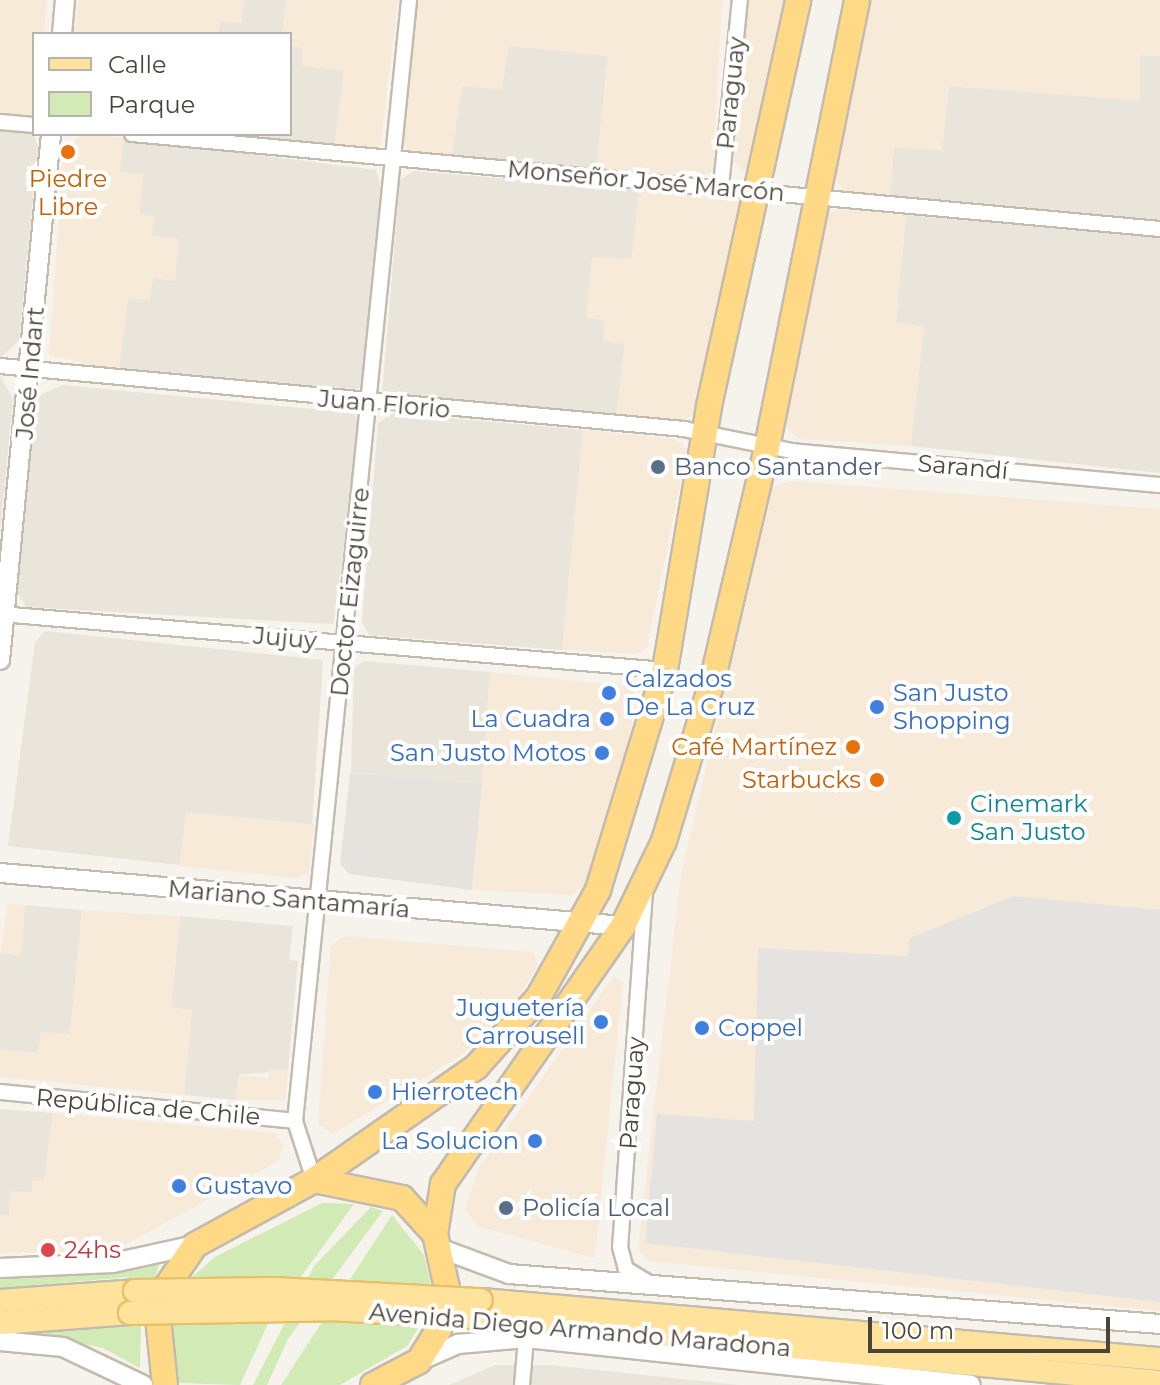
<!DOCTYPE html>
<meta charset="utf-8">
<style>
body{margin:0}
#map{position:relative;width:1160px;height:1385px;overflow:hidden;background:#f6f3ec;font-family:Montserrat,sans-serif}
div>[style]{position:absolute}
.residential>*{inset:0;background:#eae5da}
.commercial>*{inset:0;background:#f7ead8}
.industrial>*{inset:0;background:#e6e2dd}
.green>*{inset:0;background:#d2eab5}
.parking>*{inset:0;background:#e5e3e0}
.roads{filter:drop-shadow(2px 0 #c2bbae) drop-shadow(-2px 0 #c2bbae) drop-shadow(0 2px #c2bbae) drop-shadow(0 -2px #c2bbae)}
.minor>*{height:14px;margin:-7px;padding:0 7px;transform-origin:7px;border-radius:7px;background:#fff}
.tertiary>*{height:18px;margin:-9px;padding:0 9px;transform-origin:9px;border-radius:9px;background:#fff}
.primary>*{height:22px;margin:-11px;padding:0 11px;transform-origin:11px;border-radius:11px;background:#ffe39c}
.trunk>*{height:24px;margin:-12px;padding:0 12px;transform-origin:12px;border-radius:12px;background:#ffd985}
.bridges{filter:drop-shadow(2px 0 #e6c16a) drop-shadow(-2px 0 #e6c16a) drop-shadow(0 2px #e6c16a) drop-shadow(0 -2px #e6c16a)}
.primary-bridge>*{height:22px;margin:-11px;padding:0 11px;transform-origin:11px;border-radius:11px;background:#ffe39c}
.dots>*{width:22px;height:22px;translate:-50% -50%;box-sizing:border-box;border:4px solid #fff;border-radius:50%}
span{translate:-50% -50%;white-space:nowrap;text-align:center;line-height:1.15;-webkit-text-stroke:8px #fff;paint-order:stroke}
.street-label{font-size:24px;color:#4b4439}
.food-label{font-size:24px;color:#c56008}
.right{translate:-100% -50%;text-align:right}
.service-label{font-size:24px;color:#4e5e75}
.left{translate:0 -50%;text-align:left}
.shop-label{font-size:24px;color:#366cbe}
.culture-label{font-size:24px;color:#0d838f}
.health-label{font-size:24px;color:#be3a42}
.legend{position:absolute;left:32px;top:32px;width:260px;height:104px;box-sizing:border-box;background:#fff;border:2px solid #b7b4b0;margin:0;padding:10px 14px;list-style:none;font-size:24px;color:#4b4439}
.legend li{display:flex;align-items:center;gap:16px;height:40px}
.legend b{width:40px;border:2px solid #b7b4b0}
.scale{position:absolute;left:868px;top:1317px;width:242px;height:36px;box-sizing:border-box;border:4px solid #4b4439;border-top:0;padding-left:10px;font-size:24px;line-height:28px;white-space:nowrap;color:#4b4439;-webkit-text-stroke:6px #fff;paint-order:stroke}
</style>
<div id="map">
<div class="residential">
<i style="clip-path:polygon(244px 0,286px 0,282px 34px,218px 34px,220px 21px,241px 23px)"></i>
<i style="clip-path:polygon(290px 46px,303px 47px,302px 66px,344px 70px,334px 149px,167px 134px,290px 134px)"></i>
<i style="clip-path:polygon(509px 46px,608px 55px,596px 172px,451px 160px,462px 85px)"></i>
<i style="clip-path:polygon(1140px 55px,1160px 56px,1160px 220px,890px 195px,894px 147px,942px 150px,949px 86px,1140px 100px)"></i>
<i style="clip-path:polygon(0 129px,33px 133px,38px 146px,19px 341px,0 358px)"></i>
<i style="clip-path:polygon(124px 138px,376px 170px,382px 193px,365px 381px,358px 389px,119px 371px,128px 299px,179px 239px,152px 236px,139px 215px,143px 174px,120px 172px)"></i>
<i style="clip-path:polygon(414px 171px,639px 190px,632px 259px,587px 318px,605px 320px,625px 343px,616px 418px,382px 395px,400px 180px)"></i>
<i style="clip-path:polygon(906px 215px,1160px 238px,1160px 473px,911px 446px,924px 327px,896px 322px)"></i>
<i style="clip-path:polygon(0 376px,13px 399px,0 533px)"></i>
<i style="clip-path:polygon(63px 385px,354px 413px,361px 427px,333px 624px,26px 607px,17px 592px,36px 397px)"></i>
<i style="clip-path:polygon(393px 413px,583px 430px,562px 650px,369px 635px,362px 622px,378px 423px)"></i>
<i style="clip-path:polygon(45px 631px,323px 660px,309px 873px,296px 878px,8px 846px,35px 642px)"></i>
<i style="clip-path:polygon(364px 661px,490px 672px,482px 783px,351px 773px,354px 668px)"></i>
<i style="clip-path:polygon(25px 905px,82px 910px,70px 1035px,39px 1053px,0 1050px,0 953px,21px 955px)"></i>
<i style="clip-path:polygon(180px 916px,293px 926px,289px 960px,298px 961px,288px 1070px,239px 1075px,236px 1100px,184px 1095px,192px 1010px,171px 1008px)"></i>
<i style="clip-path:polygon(0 1109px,53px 1113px,44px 1181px,9px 1216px,0 1215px)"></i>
<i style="clip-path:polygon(495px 1365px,551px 1365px,739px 1385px,449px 1385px)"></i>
</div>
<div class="commercial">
<i style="clip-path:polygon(0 0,47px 0,44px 34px,34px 34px,34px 113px,19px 119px,0 117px)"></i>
<i style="clip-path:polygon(78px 0,244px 0,242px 23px,220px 21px,218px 34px,74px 34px)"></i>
<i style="clip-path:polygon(286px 0,398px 0,380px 148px,334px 149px,344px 71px,302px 66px,303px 48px,290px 46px,290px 34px,282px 34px)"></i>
<i style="clip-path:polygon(417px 0,722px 0,713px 171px,693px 180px,596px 172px,608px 56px,509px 46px,502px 90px,462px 86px,451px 160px,410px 157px,402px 138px)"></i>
<i style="clip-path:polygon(748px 0,786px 0,752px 164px,743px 171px,734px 161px)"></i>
<i style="clip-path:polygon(872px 0,1160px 0,1160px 56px,1140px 55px,1140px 101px,949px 86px,942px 150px,894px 148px,890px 195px,844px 191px,833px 174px)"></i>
<i style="clip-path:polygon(81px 134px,124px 138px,120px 172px,143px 174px,139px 214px,154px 216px,152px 236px,179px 239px,175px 281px,153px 278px,150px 300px,128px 299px,119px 371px,49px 355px,64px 152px)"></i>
<i style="clip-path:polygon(639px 190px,734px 195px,742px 204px,697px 412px,683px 421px,616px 418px,625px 344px,603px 341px,605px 320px,586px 318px,592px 257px,632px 259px)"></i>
<i style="clip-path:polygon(836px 209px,906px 215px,896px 322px,924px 327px,911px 446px,799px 439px,783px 425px,825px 216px)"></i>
<i style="clip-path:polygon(583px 430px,675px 439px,687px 449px,647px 648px,636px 654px,562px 650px)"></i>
<i style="clip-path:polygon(791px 481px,1160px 509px,1160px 1311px,648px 1261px,638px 1249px,681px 874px,772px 488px)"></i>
<i style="clip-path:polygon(490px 672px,630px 687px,637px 697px,613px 813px,584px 886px,571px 895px,473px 890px)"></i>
<i style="clip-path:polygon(186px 812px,314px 824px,309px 873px,296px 878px,179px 866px)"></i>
<i style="clip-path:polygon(8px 904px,25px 905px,21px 956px,0 953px)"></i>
<i style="clip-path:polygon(82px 910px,180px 916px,171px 1008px,192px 1010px,184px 1095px,0 1077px,0 1050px,38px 1053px,41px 1032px,70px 1034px)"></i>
<i style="clip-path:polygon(344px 936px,533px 952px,538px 964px,508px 1015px,458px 1057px,333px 1134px,318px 1124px,331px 946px)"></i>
<i style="clip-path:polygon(613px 977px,623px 981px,595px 1258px,477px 1226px,465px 1209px,479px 1168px)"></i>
<i style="clip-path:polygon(270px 1069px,288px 1070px,285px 1100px,236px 1100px,238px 1075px,268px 1078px)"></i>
<i style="clip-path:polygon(53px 1113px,275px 1133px,284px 1146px,278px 1161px,114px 1251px,0 1253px,0 1215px,9px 1216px,10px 1191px,32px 1192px,32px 1181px,44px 1180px)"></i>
</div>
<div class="industrial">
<i style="clip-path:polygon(350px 773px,482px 783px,472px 890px,349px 874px,340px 864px)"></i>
</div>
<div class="green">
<i style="clip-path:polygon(322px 1203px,354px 1204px,270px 1319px,240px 1385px,179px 1383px,168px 1323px,192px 1277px,215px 1257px)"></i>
<i style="clip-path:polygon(371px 1207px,383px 1211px,288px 1339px,267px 1385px,253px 1385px,314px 1266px)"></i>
<i style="clip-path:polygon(392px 1215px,424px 1255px,430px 1281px,420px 1325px,407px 1346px,340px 1385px,281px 1385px)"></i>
<i style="clip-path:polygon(160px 1262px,141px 1323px,140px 1368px,103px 1348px,0 1329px,120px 1319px,129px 1277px,0 1288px,0 1276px)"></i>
</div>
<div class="parking">
<i style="clip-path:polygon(1014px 896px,1160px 910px,1160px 1302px,645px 1243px,657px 1114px,754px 1121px,758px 948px,907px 956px,910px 938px)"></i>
</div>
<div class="roads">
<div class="minor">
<i style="left:0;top:122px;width:34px;rotate:5deg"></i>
<i style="left:132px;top:134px;width:1032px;rotate:5.28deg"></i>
<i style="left:721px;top:186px;width:187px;rotate:-84.2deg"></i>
<i style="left:0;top:366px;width:687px;rotate:5.26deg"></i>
<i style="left:684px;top:429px;width:110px;rotate:11.5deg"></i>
<i style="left:792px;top:451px;width:370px;rotate:5.3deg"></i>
<i style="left:0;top:614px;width:667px;rotate:4.81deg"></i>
<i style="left:645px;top:891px;width:357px;rotate:94deg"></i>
<i style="left:620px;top:1247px;width:23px;rotate:75deg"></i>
<i style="left:626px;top:1269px;width:27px;rotate:31deg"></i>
<i style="left:0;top:1092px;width:296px;rotate:5.6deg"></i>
<i style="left:314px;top:1180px;width:62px;rotate:-107.9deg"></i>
<i style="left:295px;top:1121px;width:1127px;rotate:-84.19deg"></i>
<i style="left:522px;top:1385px;width:47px;rotate:-85.1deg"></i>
</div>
<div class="tertiary">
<i style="left:62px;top:34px;width:34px;rotate:-85deg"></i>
<i style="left:0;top:660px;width:528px;rotate:-84.46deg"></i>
<i style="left:0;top:873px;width:625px;rotate:4.86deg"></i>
<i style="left:439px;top:1248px;width:75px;rotate:20.4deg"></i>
<i style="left:509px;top:1274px;width:653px;rotate:4.39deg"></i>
<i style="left:0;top:1268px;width:113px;rotate:-2.5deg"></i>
<i style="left:113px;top:1263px;width:84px;rotate:-12.4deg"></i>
<i style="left:0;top:1341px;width:63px;rotate:5.4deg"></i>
<i style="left:63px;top:1347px;width:89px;rotate:25.4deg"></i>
<i style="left:419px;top:1361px;width:43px;rotate:-23.6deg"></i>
<i style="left:458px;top:1344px;width:68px;rotate:-5deg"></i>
<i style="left:526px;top:1338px;width:447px;rotate:6deg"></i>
</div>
<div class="primary">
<i style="left:481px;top:1300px;width:682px;rotate:4.97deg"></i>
<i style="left:0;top:1301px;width:135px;rotate:-4.2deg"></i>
<i style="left:476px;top:1317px;width:687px;rotate:5.43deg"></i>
<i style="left:0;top:1323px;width:130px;rotate:-4.4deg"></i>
</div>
<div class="trunk">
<i style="left:314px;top:1180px;width:90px;rotate:11.6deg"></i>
<i style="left:402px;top:1198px;width:49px;rotate:47.5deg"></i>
<i style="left:435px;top:1234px;width:55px;rotate:77.5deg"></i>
<i style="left:447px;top:1288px;width:42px;rotate:101deg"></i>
<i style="left:439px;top:1329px;width:38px;rotate:122deg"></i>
<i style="left:419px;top:1361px;width:52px;rotate:152.4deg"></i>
<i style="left:435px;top:1234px;width:51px;rotate:-80.9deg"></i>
<i style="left:443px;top:1184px;width:315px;rotate:-55.1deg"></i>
<i style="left:623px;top:926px;width:94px;rotate:-64.2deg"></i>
<i style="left:664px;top:841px;width:166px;rotate:-73.2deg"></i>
<i style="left:712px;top:682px;width:241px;rotate:-76.8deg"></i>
<i style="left:767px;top:447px;width:456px;rotate:-78.6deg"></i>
<i style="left:165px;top:1385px;width:67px;rotate:-96deg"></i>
<i style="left:158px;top:1318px;width:30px;rotate:-76deg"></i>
<i style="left:165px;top:1289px;width:53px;rotate:-55.7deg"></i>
<i style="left:195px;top:1245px;width:136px;rotate:-28.6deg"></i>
<i style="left:314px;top:1180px;width:198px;rotate:-34.9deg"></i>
<i style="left:476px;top:1067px;width:93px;rotate:-48.1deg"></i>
<i style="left:538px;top:998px;width:124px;rotate:-60.9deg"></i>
<i style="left:598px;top:890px;width:230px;rotate:-73.1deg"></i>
<i style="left:665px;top:670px;width:268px;rotate:-80.5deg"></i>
<i style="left:709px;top:406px;width:416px;rotate:-77.6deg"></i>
</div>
</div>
<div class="bridges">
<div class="primary-bridge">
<i style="left:135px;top:1291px;width:140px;rotate:-0.8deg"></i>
<i style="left:275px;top:1289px;width:206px;rotate:3.1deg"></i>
<i style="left:130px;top:1313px;width:200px;rotate:-1.1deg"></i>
<i style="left:330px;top:1309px;width:146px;rotate:3.1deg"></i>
</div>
</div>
<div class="dots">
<i style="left:68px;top:152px;background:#e8710a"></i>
<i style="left:658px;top:467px;background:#5c6f8a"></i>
<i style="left:609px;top:693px;background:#3f7fe0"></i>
<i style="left:877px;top:707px;background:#3f7fe0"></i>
<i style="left:607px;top:719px;background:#3f7fe0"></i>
<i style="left:853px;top:747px;background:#e8710a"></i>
<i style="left:602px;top:753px;background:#3f7fe0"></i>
<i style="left:877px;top:780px;background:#e8710a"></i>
<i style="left:954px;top:818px;background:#0f9aa8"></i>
<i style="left:601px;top:1022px;background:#3f7fe0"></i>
<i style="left:702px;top:1028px;background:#3f7fe0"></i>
<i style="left:375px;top:1092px;background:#3f7fe0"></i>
<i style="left:535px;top:1141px;background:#3f7fe0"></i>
<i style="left:179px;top:1186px;background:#3f7fe0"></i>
<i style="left:506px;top:1208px;background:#5c6f8a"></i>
<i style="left:48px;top:1250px;background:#e0444e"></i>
</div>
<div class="street-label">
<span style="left:731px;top:93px;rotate:-84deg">Paraguay</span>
<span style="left:646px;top:181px;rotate:5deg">Monseñor José Marcón</span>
<span style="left:30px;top:373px;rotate:-85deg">José Indart</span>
<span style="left:384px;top:404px;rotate:5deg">Juan Florio</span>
<span style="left:963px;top:467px;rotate:5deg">Sarandí</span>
<span style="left:350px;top:592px;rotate:-84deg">Doctor Eizaguirre</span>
<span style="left:285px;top:638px;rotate:5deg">Jujuy</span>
<span style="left:289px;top:899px;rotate:5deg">Mariano Santamaría</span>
<span style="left:632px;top:1093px;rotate:-86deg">Paraguay</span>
<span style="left:148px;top:1107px;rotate:5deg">República de Chile</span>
<span style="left:580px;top:1330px;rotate:5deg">Avenida Diego Armando Maradona</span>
</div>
<div class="food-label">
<span style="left:68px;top:193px">Piedre<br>Libre</span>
<span class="right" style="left:837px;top:747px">Café Martínez</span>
<span class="right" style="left:861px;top:780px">Starbucks</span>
</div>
<div class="service-label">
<span class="left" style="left:674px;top:467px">Banco Santander</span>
<span class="left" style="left:522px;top:1208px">Policía Local</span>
</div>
<div class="shop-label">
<span class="left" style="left:625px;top:693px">Calzados<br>De La Cruz</span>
<span class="left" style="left:893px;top:707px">San Justo<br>Shopping</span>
<span class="right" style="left:591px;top:719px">La Cuadra</span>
<span class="right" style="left:586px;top:753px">San Justo Motos</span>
<span class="right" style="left:585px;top:1022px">Juguetería<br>Carrousell</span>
<span class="left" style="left:718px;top:1028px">Coppel</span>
<span class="left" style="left:391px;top:1092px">Hierrotech</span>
<span class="right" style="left:519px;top:1141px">La Solucion</span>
<span class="left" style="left:195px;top:1186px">Gustavo</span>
</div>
<div class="culture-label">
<span class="left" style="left:970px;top:818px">Cinemark<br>San Justo</span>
</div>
<div class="health-label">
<span class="left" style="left:64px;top:1250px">24hs</span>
</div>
<ul class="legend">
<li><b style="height:10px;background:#ffe39c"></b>Calle</li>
<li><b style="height:22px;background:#d2eab5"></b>Parque</li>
</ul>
<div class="scale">100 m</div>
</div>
